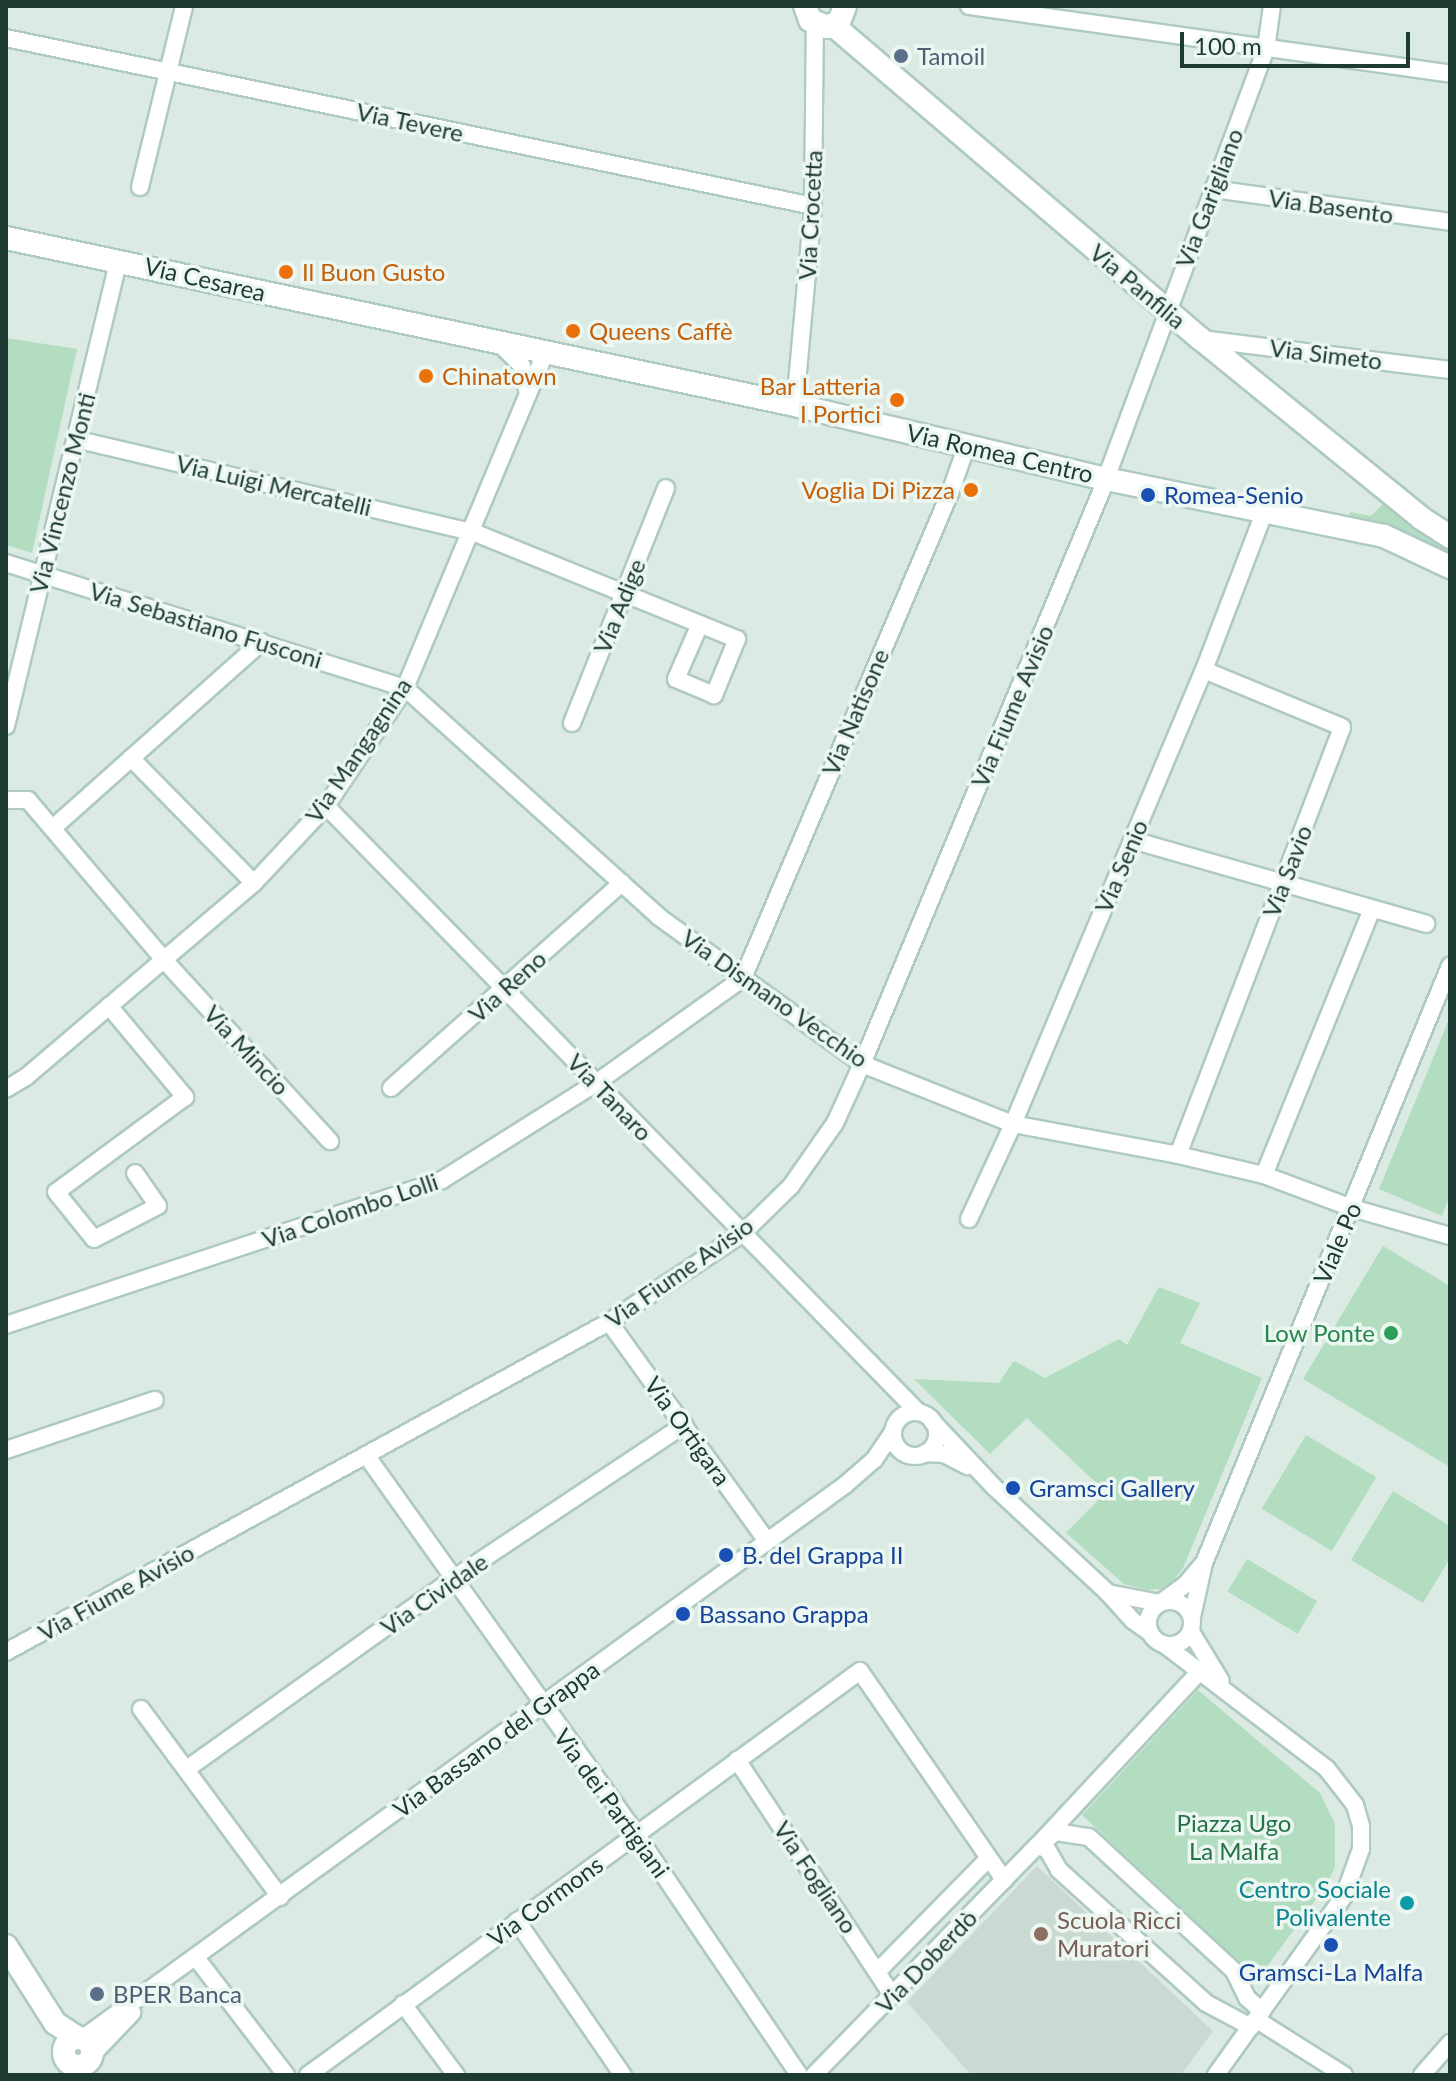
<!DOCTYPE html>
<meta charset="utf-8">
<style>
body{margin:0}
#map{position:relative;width:1456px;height:2081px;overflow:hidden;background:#dceae4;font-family:Lato,sans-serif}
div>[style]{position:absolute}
.built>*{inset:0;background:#cadad3}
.green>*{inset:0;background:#b2ddc0;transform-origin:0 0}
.roads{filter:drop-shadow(2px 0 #aecac2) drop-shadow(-2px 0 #aecac2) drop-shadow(0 2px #aecac2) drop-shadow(0 -2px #aecac2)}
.street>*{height:16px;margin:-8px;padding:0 8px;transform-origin:8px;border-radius:8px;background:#fff}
.street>.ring{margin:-8px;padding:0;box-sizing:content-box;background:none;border:16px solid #fff;border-radius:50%}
.secondary>*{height:22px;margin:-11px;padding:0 11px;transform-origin:11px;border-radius:11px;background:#fff}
.secondary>.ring{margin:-11px;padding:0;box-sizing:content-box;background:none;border:22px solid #fff;border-radius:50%}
.dots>*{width:22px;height:22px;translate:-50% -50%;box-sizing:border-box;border:4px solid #ecf7f2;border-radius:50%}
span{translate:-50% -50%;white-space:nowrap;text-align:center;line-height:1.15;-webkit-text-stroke:7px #ecf7f2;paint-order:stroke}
.service-label{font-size:24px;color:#4e5e75}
.left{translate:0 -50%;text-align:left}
.street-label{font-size:24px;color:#1d3a33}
.food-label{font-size:24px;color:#c56008}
.right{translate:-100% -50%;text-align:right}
.transit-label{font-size:24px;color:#164399}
.leisure-label{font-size:24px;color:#27864d}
.park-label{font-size:24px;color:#247347}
.culture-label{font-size:24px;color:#0d838f}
.education-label{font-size:24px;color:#785e54}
.frame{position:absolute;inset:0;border:8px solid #1d3a33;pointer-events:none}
.scale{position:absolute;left:1180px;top:32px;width:230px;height:36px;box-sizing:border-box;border:4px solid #1d3a33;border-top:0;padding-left:10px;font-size:24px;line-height:28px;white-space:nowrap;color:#1d3a33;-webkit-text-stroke:6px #ecf7f2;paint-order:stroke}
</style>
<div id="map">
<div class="built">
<i style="clip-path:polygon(1037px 1866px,1213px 2031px,1181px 2075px,971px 2075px,907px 2002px)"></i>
</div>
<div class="green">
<i style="clip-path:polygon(6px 338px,77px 349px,32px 553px,6px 545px)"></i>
<i style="clip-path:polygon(1388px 499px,1450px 545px,1450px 559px,1378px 524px,1349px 516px,1350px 512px,1371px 516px)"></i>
<i style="clip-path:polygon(1450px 1017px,1450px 1195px,1442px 1216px,1379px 1189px)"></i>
<i style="clip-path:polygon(1383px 1246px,1450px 1286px,1450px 1467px,1303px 1379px)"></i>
<i style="clip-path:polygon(1159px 1287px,1200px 1303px,1180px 1343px,1262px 1378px,1183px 1568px,1172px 1583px,1161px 1589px,1147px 1590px,1124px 1584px,1066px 1533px,1106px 1492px,1027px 1418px,990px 1454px,914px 1379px,999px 1383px,1014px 1361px,1045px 1378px,1119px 1339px,1127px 1345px)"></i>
<i style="left:1306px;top:1435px;width:82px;height:86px;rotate:31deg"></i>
<i style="clip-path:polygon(1393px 1491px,1450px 1526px,1450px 1558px,1423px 1603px,1351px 1560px)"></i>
<i style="left:1247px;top:1559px;width:82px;height:38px;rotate:31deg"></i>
<i style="clip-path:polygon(1198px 1690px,1320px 1793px,1335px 1824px,1335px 1867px,1325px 1887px,1258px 1979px,1082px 1815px)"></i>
</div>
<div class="roads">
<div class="street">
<i style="left:969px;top:6px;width:486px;rotate:8deg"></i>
<i style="left:6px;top:38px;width:824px;rotate:11.76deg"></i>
<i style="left:140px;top:187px;width:186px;rotate:-76.3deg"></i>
<i style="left:1213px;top:189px;width:239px;rotate:7.9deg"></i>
<i style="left:1201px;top:339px;width:251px;rotate:7.1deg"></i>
<i style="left:501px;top:345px;width:30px;rotate:45deg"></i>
<i style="left:522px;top:366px;width:29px;rotate:78deg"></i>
<i style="left:795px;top:405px;width:200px;rotate:-84.8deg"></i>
<i style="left:813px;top:206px;width:182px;rotate:-89.4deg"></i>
<i style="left:75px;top:439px;width:409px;rotate:13.2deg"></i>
<i style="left:473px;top:532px;width:285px;rotate:22.1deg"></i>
<i style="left:737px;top:639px;width:61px;rotate:112.3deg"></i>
<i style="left:714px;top:695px;width:41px;rotate:-157.2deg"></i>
<i style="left:676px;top:679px;width:60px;rotate:-66.4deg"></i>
<i style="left:6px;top:563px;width:418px;rotate:17.4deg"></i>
<i style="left:405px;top:688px;width:342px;rotate:42deg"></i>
<i style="left:659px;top:917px;width:251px;rotate:35.9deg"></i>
<i style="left:862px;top:1064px;width:162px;rotate:21.7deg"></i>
<i style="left:1013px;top:1124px;width:168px;rotate:10.6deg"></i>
<i style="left:1178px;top:1155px;width:88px;rotate:13.1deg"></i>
<i style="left:1264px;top:1175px;width:94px;rotate:20.6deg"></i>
<i style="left:1352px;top:1208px;width:102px;rotate:15.9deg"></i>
<i style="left:572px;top:723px;width:253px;rotate:-68.2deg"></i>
<i style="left:6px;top:726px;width:480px;rotate:-76.4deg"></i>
<i style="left:131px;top:758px;width:175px;rotate:45.5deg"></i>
<i style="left:6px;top:800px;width:22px"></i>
<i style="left:28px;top:800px;width:210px;rotate:49.6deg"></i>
<i style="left:164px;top:960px;width:246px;rotate:47.5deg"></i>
<i style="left:326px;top:806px;width:846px;rotate:45.67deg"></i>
<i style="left:54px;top:827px;width:278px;rotate:-41.7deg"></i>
<i style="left:1132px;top:840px;width:306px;rotate:15.9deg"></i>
<i style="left:109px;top:1006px;width:119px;rotate:50.1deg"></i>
<i style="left:185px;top:1097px;width:160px;rotate:143.6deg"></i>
<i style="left:56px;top:1192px;width:60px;rotate:51deg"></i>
<i style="left:94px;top:1239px;width:72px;rotate:-27.3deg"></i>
<i style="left:158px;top:1206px;width:40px;rotate:-124.9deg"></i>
<i style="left:391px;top:1088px;width:309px;rotate:-41.6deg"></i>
<i style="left:6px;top:1089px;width:23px;rotate:-31deg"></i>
<i style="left:26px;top:1077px;width:299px;rotate:-40.4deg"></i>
<i style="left:254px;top:883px;width:105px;rotate:-46.9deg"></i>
<i style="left:326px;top:806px;width:142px;rotate:-56.2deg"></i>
<i style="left:405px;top:688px;width:361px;rotate:-67.3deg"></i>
<i style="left:1178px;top:1155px;width:458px;rotate:-69deg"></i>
<i style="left:1342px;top:727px;width:149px;rotate:-157.6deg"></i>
<i style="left:1264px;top:1175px;width:287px;rotate:-67.9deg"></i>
<i style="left:969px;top:1219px;width:105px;rotate:-65.1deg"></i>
<i style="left:1013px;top:1124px;width:493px;rotate:-67.2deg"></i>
<i style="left:1204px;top:670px;width:171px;rotate:-69.1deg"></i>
<i style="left:609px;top:1322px;width:270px;rotate:54.2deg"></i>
<i style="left:6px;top:1325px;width:459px;rotate:-18.4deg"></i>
<i style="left:442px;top:1180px;width:182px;rotate:-32.2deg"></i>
<i style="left:596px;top:1083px;width:181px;rotate:-35.5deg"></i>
<i style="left:743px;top:978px;width:527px;rotate:-66.89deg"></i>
<i style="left:950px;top:493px;width:51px;rotate:-70.5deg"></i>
<i class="ring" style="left:893px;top:1412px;width:28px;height:28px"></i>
<i style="left:932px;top:1421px;width:91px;rotate:46.8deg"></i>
<i style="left:994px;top:1487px;width:156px;rotate:42.9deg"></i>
<i style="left:1108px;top:1593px;width:36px;rotate:48deg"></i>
<i style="left:1132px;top:1620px;width:21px;rotate:35deg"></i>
<i style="left:6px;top:1450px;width:157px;rotate:-18.6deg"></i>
<i style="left:925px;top:1453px;width:19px;rotate:3deg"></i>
<i style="left:944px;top:1454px;width:27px;rotate:27deg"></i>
<i style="left:366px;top:1455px;width:465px;rotate:54.5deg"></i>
<i style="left:636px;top:1834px;width:291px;rotate:55.9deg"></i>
<i style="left:1108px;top:1593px;width:53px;rotate:10.9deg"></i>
<i style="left:1160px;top:1603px;width:32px;rotate:-36deg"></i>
<i style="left:1186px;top:1584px;width:26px;rotate:-50deg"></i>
<i class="ring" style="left:1148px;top:1601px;width:28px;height:28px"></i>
<i style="left:1192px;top:1617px;width:55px;rotate:-77.5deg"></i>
<i style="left:1204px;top:1563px;width:646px;rotate:-67.61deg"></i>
<i style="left:1191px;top:1632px;width:57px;rotate:58.5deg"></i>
<i style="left:1165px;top:1645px;width:204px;rotate:37.4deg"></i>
<i style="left:1327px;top:1769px;width:46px;rotate:52.1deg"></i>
<i style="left:1355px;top:1805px;width:22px;rotate:74deg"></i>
<i style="left:1361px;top:1826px;width:23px;rotate:90deg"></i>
<i style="left:1361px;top:1849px;width:50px;rotate:109.9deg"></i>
<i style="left:1344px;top:1896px;width:220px;rotate:125.6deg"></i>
<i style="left:6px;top:1652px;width:687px;rotate:-28.69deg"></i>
<i style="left:609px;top:1322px;width:161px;rotate:-33.6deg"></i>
<i style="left:743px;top:1233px;width:67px;rotate:-44.4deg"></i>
<i style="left:791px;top:1186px;width:77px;rotate:-55.1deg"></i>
<i style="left:835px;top:1123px;width:65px;rotate:-65.4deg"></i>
<i style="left:862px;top:1064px;width:620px;rotate:-67.32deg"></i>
<i style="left:1101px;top:492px;width:473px;rotate:-69.6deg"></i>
<i style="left:1266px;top:49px;width:43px;rotate:-82.1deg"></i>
<i style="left:141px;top:1709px;width:234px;rotate:53.5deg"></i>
<i style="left:737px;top:1760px;width:282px;rotate:56.6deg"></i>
<i style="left:188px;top:1768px;width:325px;rotate:-35.5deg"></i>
<i style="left:453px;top:1579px;width:278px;rotate:-33.7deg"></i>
<i style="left:1048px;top:1838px;width:10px;rotate:-37deg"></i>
<i style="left:1056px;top:1832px;width:33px;rotate:9deg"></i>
<i style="left:1089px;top:1837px;width:197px;rotate:42.7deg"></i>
<i style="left:1234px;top:1971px;width:30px;rotate:64deg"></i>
<i style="left:1247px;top:1998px;width:20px;rotate:41deg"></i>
<i style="left:1037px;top:1846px;width:10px;rotate:17deg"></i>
<i style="left:1047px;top:1849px;width:24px;rotate:60deg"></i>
<i style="left:1059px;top:1870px;width:198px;rotate:42.1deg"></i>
<i style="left:1206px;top:2003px;width:51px;rotate:28.1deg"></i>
<i style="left:517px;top:1921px;width:187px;rotate:55.5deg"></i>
<i style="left:197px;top:1959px;width:146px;rotate:52.5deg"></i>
<i style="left:878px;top:1971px;width:158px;rotate:-45.5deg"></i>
<i style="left:403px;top:2004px;width:89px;rotate:53.3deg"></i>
<i style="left:1257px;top:2020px;width:103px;rotate:32.3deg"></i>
<i style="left:83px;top:2038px;width:942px;rotate:-35.97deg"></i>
<i style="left:845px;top:1485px;width:38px;rotate:-41deg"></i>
<i style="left:874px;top:1460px;width:34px;rotate:-56deg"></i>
<i style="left:93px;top:2054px;width:57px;rotate:-46.4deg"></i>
<i style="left:308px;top:2075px;width:684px;rotate:-36.2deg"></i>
<i style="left:860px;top:1671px;width:254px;rotate:55.4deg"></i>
<i style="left:814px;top:2075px;width:320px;rotate:-45.8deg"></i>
<i style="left:1037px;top:1846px;width:239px;rotate:-47deg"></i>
<i style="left:1422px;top:2075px;width:43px;rotate:-48.8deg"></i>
</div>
<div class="secondary">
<i style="left:805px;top:6px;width:15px;rotate:70deg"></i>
<i style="left:810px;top:20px;width:18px;rotate:22deg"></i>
<i style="left:827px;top:27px;width:13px;rotate:-23deg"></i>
<i style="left:839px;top:22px;width:17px;rotate:-69deg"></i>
<i style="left:833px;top:25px;width:484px;rotate:40.5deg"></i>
<i style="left:1201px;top:339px;width:284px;rotate:39.1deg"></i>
<i style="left:1421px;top:518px;width:35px;rotate:33deg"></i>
<i style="left:6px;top:238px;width:806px;rotate:11.95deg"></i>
<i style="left:795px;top:405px;width:320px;rotate:13.4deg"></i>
<i style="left:1106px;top:479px;width:284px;rotate:11.6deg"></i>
<i style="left:1384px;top:536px;width:73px;rotate:25.2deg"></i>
<i style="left:6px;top:1946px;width:91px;rotate:57.5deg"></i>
<i style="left:55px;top:2023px;width:27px;rotate:33deg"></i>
<i class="ring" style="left:64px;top:2038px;width:6px;height:6px"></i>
</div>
</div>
<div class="dots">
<i style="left:901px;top:56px;background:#5c6f8a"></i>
<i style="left:286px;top:272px;background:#e8710a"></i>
<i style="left:573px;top:331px;background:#e8710a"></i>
<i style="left:426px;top:376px;background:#e8710a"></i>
<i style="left:897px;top:400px;background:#e8710a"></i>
<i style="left:971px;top:490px;background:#e8710a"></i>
<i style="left:1148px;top:495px;background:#1a4fb4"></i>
<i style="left:1391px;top:1333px;background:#2e9e5b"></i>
<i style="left:1013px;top:1488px;background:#1a4fb4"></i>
<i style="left:726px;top:1555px;background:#1a4fb4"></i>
<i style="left:683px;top:1614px;background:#1a4fb4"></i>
<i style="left:1407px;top:1903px;background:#0f9aa8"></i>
<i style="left:1041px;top:1934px;background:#8d6e63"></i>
<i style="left:1331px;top:1945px;background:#1a4fb4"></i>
<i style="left:97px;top:1994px;background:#5c6f8a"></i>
</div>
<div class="service-label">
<span class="left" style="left:917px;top:56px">Tamoil</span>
<span class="left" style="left:113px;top:1994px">BPER Banca</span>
</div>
<div class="street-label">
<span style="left:410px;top:122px;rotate:12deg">Via Tevere</span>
<span style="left:1209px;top:198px;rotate:-69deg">Via Garigliano</span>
<span style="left:1331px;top:206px;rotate:8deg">Via Basento</span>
<span style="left:810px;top:215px;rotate:-87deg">Via Crocetta</span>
<span style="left:205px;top:279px;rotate:13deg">Via Cesarea</span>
<span style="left:1138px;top:286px;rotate:40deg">Via Panfilia</span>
<span style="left:1326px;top:354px;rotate:7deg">Via Simeto</span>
<span style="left:1000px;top:453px;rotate:13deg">Via Romea Centro</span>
<span style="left:274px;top:485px;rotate:13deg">Via Luigi Mercatelli</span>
<span style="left:62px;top:493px;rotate:-76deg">Via Vincenzo Monti</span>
<span style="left:619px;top:606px;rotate:-68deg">Via Adige</span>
<span style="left:206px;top:625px;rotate:17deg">Via Sebastiano Fusconi</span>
<span style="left:1012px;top:706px;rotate:-67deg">Via Fiume Avisio</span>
<span style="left:855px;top:712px;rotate:-67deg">Via Natisone</span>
<span style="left:358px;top:750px;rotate:-56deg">Via Mangagnina</span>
<span style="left:1121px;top:866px;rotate:-67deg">Via Senio</span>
<span style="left:1287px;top:871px;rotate:-69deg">Via Savio</span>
<span style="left:507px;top:986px;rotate:-42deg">Via Reno</span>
<span style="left:775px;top:998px;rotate:35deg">Via Dismano Vecchio</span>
<span style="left:247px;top:1050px;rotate:47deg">Via Mincio</span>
<span style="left:610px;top:1097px;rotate:46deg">Via Tanaro</span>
<span style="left:350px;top:1210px;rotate:-19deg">Via Colombo Lolli</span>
<span style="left:1337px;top:1243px;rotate:-67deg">Viale Po</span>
<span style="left:679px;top:1272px;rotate:-35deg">Via Fiume Avisio</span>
<span style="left:688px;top:1431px;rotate:54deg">Via Ortigara</span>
<span style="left:116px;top:1592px;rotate:-29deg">Via Fiume Avisio</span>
<span style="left:434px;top:1594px;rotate:-35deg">Via Cividale</span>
<span style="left:496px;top:1739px;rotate:-36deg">Via Bassano del Grappa</span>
<span style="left:612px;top:1803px;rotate:54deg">Via dei Partigiani</span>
<span style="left:816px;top:1877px;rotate:56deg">Via Fogliano</span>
<span style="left:545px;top:1901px;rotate:-36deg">Via Cormons</span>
<span style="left:926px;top:1961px;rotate:-46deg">Via Doberdò</span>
</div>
<div class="food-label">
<span class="left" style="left:302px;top:272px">Il Buon Gusto</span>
<span class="left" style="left:589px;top:331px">Queens Caffè</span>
<span class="left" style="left:442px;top:376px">Chinatown</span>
<span class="right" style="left:881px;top:400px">Bar Latteria<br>I Portici</span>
<span class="right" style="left:955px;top:490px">Voglia Di Pizza</span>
</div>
<div class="transit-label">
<span class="left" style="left:1164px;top:495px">Romea-Senio</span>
<span class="left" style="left:1029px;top:1488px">Gramsci Gallery</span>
<span class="left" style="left:742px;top:1555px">B. del Grappa II</span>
<span class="left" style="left:699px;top:1614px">Bassano Grappa</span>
<span style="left:1331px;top:1972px">Gramsci-La Malfa</span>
</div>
<div class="leisure-label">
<span class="right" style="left:1375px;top:1333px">Low Ponte</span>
</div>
<div class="park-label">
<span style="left:1234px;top:1837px">Piazza Ugo<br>La Malfa</span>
</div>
<div class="culture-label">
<span class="right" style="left:1391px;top:1903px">Centro Sociale<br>Polivalente</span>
</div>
<div class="education-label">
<span class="left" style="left:1057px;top:1934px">Scuola Ricci<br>Muratori</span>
</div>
<div class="frame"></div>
<div class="scale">100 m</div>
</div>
